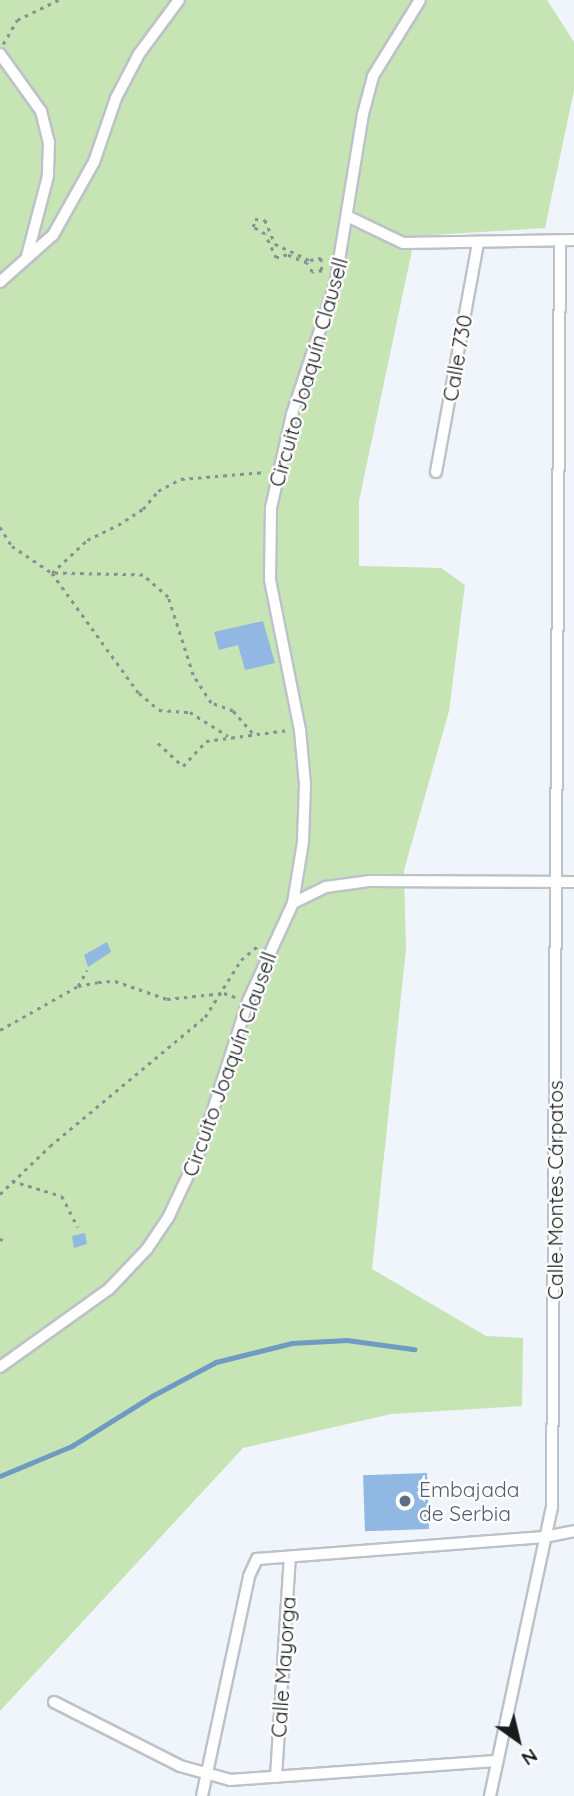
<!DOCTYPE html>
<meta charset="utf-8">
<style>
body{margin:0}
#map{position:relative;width:574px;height:1796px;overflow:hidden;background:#eff5fa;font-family:Quicksand,sans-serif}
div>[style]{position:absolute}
.green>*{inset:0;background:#c6e4b4}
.stream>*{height:4.5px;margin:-2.25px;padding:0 2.25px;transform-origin:2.25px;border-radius:2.25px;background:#6f9ac1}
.building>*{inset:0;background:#90b8e2;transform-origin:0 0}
.path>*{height:2.5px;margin-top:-1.25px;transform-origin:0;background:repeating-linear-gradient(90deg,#8b8f93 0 3.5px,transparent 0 8.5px)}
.roads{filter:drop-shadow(2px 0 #bdc2c8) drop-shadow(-2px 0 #bdc2c8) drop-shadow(0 2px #bdc2c8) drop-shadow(0 -2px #bdc2c8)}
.minor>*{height:10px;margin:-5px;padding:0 5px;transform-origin:5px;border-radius:5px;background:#fff}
.dots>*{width:19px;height:19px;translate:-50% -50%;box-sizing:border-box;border:4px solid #fff;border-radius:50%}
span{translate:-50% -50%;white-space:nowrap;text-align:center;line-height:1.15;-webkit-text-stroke:5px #fff;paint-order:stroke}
.street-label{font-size:21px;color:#191b1d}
.service-label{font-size:21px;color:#4e5e75}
.left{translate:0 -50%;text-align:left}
.north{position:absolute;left:483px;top:1705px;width:70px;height:70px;-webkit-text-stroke:5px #fff;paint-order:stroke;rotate:146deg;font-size:19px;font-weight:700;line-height:28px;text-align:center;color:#191b1d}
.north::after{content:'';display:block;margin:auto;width:24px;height:32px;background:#191b1d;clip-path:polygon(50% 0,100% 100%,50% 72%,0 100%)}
</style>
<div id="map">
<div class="green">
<i style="clip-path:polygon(0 0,547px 0,574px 42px,574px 90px,545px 228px,415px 236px,359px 501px,359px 566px,441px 568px,465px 585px,449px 711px,404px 870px,406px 949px,372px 1269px,486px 1336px,523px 1338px,522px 1406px,391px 1414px,243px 1448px,0 1711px)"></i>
</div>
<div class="stream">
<i style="left:0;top:1476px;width:78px;rotate:-22.6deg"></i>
<i style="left:72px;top:1446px;width:94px;rotate:-32deg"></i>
<i style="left:152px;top:1396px;width:72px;rotate:-28deg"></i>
<i style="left:216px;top:1362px;width:78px;rotate:-14deg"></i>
<i style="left:292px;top:1343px;width:55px;rotate:-3.1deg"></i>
<i style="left:347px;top:1340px;width:68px;rotate:7.7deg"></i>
</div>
<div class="building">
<i style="clip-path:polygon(263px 621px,275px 663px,245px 670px,238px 645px,219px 650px,214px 632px)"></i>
<i style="clip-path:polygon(107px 942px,111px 952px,88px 967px,84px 955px)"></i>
<i style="clip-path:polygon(85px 1233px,87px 1244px,74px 1248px,72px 1236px)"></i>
<i style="left:427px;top:1473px;width:56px;height:64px;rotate:88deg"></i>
</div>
<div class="path">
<i style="left:3px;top:44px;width:28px;rotate:-60deg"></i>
<i style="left:17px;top:20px;width:46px;rotate:-26deg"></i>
<i style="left:255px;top:219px;width:10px;rotate:6deg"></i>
<i style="left:265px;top:220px;width:26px;rotate:67deg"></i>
<i style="left:275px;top:244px;width:38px;rotate:25deg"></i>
<i style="left:310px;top:260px;width:11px;rotate:-10deg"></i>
<i style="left:321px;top:258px;width:13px;rotate:86deg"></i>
<i style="left:322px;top:271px;width:10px;rotate:174deg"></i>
<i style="left:312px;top:272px;width:10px;rotate:-119deg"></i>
<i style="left:307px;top:263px;width:22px;rotate:-158deg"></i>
<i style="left:287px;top:255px;width:11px;rotate:165deg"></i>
<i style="left:276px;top:258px;width:26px;rotate:-115deg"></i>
<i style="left:265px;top:234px;width:14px;rotate:-150deg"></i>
<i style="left:253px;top:227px;width:8px;rotate:-76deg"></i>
<i style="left:0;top:527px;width:22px;rotate:58deg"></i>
<i style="left:12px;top:546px;width:48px;rotate:34deg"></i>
<i style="left:52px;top:573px;width:148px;rotate:54.1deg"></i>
<i style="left:139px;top:693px;width:26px;rotate:40deg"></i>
<i style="left:159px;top:710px;width:31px;rotate:4deg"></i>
<i style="left:190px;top:712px;width:45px;rotate:32.3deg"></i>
<i style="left:252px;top:733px;width:29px;rotate:-131deg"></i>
<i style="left:233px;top:711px;width:23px;rotate:-160deg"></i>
<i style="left:211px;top:703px;width:33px;rotate:-123deg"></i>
<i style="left:193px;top:675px;width:82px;rotate:-107.8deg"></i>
<i style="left:168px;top:597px;width:33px;rotate:-139deg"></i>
<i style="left:143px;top:575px;width:91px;rotate:-178.7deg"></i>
<i style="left:52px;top:573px;width:48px;rotate:-43.3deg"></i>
<i style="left:87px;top:540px;width:34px;rotate:-26deg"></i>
<i style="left:118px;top:525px;width:30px;rotate:-33deg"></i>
<i style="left:143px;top:509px;width:23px;rotate:-50deg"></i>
<i style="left:158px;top:491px;width:26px;rotate:-28deg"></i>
<i style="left:181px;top:479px;width:85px;rotate:-4.7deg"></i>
<i style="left:158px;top:743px;width:34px;rotate:43deg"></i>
<i style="left:183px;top:766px;width:34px;rotate:-47deg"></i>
<i style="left:206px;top:741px;width:83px;rotate:-7.6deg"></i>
<i style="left:78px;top:986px;width:18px;rotate:-61deg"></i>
<i style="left:0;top:1030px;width:90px;rotate:-29.4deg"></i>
<i style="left:78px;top:986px;width:20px;rotate:-11deg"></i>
<i style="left:98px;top:982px;width:17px;rotate:-3deg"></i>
<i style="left:115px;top:981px;width:55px;rotate:19.1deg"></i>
<i style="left:167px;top:999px;width:57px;rotate:-6deg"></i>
<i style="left:224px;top:993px;width:15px;rotate:20deg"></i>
<i style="left:12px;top:1181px;width:52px;rotate:16.7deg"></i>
<i style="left:62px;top:1196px;width:35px;rotate:63deg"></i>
<i style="left:0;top:1194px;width:69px;rotate:-43.8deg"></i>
<i style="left:50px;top:1146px;width:202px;rotate:-39.8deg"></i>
<i style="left:205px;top:1017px;width:67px;rotate:-57.7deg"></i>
<i style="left:241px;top:960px;width:25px;rotate:-40deg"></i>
<i style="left:0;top:1239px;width:3px;rotate:18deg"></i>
</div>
<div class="roads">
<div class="minor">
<i style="left:0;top:54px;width:70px;rotate:54.3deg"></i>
<i style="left:41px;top:111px;width:32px;rotate:76deg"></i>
<i style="left:49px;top:142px;width:34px;rotate:92deg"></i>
<i style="left:48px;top:176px;width:83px;rotate:104.7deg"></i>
<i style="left:349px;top:217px;width:60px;rotate:25.7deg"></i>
<i style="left:403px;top:243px;width:171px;rotate:-1deg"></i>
<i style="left:0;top:282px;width:71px;rotate:-41.6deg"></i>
<i style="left:53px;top:235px;width:84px;rotate:-60.7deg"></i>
<i style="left:94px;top:162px;width:68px;rotate:-71deg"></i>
<i style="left:116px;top:98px;width:50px;rotate:-62.4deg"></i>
<i style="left:139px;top:54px;width:67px;rotate:-53.5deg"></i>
<i style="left:436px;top:472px;width:232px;rotate:-79.6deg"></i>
<i style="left:293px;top:903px;width:37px;rotate:-26deg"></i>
<i style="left:326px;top:887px;width:43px;rotate:-7.9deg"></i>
<i style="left:369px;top:881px;width:205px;rotate:0.3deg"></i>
<i style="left:0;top:1367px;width:134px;rotate:-35.6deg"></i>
<i style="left:109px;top:1289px;width:55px;rotate:-46.5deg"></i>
<i style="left:147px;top:1249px;width:37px;rotate:-56deg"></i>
<i style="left:168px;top:1218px;width:75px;rotate:-64.8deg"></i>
<i style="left:200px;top:1150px;width:157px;rotate:-72.1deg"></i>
<i style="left:248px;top:1001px;width:108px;rotate:-65.3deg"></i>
<i style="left:293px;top:903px;width:62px;rotate:-80.7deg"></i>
<i style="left:303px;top:842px;width:58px;rotate:-88deg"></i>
<i style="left:305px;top:784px;width:54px;rotate:-95.3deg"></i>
<i style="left:300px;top:730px;width:153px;rotate:-101.3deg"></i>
<i style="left:270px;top:580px;width:72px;rotate:-89.2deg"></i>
<i style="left:271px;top:508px;width:96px;rotate:-77.4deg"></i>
<i style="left:292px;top:414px;width:136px;rotate:-71.6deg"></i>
<i style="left:335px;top:285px;width:173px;rotate:-80.7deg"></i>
<i style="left:363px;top:114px;width:39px;rotate:-75deg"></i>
<i style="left:373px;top:76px;width:89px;rotate:-58.3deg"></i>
<i style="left:54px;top:1702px;width:141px;rotate:26.9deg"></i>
<i style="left:180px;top:1766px;width:53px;rotate:15.4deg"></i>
<i style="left:231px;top:1780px;width:267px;rotate:-4.1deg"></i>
<i style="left:276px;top:1777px;width:220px;rotate:-86.4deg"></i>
<i style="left:202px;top:1796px;width:225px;rotate:-77.9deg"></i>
<i style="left:249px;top:1576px;width:19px;rotate:-65deg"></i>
<i style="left:257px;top:1559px;width:288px;rotate:-4.4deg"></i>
<i style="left:544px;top:1537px;width:31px;rotate:-11deg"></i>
<i style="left:490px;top:1796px;width:295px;rotate:-77.9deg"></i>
<i style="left:552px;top:1508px;width:1267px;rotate:-89.64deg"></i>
</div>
</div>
<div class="dots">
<i style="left:405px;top:1501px;background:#5c6f8a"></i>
</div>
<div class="street-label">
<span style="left:457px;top:358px;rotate:-80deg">Calle 730</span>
<span style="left:308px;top:372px;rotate:-74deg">Circuito Joaquín Clausell</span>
<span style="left:229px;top:1064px;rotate:-70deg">Circuito Joaquín Clausell</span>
<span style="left:555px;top:1190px;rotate:-90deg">Calle Montes Cárpatos</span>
<span style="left:283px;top:1667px;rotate:-86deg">Calle Mayorga</span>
</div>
<div class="service-label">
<span class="left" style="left:419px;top:1501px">Embajada<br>de Serbia</span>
</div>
<div class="north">N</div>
</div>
